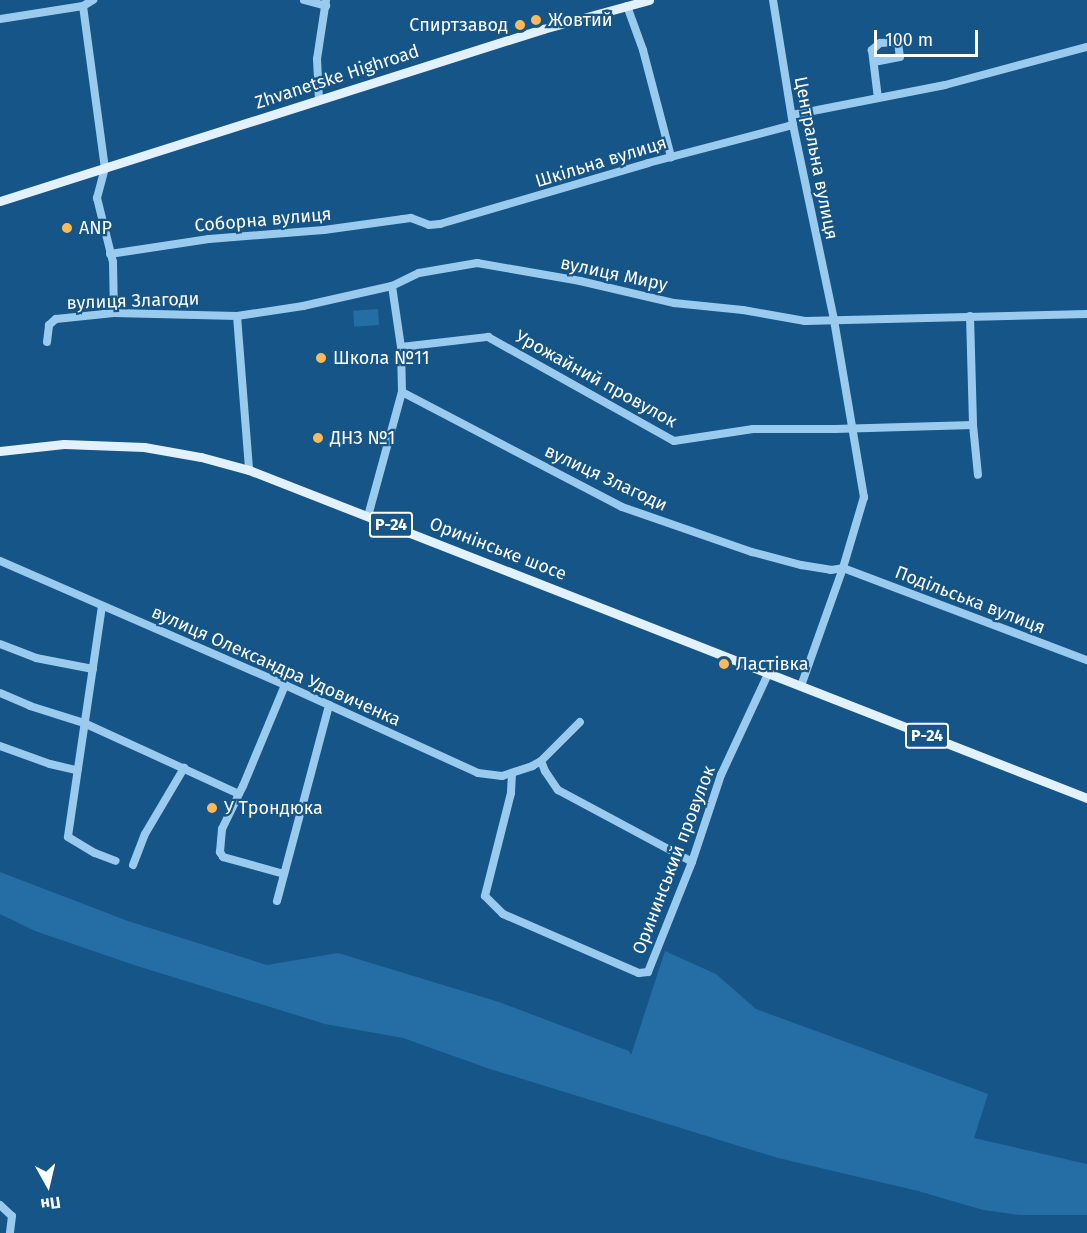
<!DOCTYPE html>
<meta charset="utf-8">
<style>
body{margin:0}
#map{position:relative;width:1087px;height:1233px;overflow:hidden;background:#155587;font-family:"Fira Sans",sans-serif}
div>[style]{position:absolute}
.green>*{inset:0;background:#246ea5;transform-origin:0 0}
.minor>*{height:8px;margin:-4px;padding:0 4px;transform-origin:4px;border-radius:4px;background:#9acbee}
.major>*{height:9px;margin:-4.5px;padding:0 4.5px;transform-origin:4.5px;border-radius:4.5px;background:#e2f1ff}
.dots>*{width:16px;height:16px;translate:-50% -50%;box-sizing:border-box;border:3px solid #155587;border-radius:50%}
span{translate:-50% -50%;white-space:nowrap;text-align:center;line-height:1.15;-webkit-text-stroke:4.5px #155587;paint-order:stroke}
.shield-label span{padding:2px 4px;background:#155587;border:2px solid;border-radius:4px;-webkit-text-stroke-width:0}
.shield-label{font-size:16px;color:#fff;font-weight:700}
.poi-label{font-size:18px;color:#fff}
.left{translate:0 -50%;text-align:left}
.right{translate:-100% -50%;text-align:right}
.street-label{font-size:18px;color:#fff}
.north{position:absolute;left:18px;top:1155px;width:60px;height:60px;-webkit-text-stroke:4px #155587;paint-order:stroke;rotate:172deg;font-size:16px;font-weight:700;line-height:24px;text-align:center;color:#fff}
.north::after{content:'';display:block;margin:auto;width:21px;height:27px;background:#fff;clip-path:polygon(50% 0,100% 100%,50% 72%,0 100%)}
.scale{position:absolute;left:874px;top:30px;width:104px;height:27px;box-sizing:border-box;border:3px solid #fff;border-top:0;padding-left:8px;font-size:18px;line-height:21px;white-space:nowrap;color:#fff;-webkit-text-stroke:4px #155587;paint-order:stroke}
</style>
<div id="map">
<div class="green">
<i style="left:378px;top:309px;width:16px;height:25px;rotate:86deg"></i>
<i style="clip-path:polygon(0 872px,128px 921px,267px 965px,338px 953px,499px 1002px,629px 1051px,631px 1055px,665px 951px,716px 974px,756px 1009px,988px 1094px,974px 1138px,1087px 1164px,1087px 1215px,1020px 1215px,983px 1210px,918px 1191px,778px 1158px,490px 1069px,403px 1038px,325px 1024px,134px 965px,35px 931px,0 914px)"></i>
</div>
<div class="minor">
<i style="left:304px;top:0;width:23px;rotate:15deg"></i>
<i style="left:773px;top:0;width:127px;rotate:80.9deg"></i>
<i style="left:793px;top:125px;width:199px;rotate:78.1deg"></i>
<i style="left:834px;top:320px;width:180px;rotate:80.4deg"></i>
<i style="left:864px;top:497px;width:74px;rotate:106.5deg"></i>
<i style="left:843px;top:568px;width:125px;rotate:109.6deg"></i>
<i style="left:83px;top:6px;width:163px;rotate:82.3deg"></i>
<i style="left:105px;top:168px;width:31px;rotate:105deg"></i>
<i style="left:97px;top:198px;width:66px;rotate:76deg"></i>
<i style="left:113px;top:262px;width:51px;rotate:88.9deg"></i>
<i style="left:627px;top:6px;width:47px;rotate:70deg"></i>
<i style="left:643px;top:50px;width:111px;rotate:75.3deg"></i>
<i style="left:0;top:19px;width:84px;rotate:-8.9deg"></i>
<i style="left:83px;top:6px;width:12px;rotate:-31deg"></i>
<i style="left:874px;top:62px;width:26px;rotate:-11deg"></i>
<i style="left:900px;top:57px;width:15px;rotate:-98deg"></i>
<i style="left:898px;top:42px;width:18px;rotate:177deg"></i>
<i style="left:880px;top:43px;width:11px;rotate:139deg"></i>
<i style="left:872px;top:50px;width:48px;rotate:82.9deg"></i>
<i style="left:319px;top:100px;width:41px;rotate:-92.8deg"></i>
<i style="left:317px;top:59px;width:60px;rotate:-81.3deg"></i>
<i style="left:792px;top:115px;width:156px;rotate:-11.1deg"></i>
<i style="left:945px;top:85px;width:147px;rotate:-15deg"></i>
<i style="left:110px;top:254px;width:100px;rotate:-8.6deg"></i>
<i style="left:209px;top:239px;width:115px;rotate:-4.5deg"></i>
<i style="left:324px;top:230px;width:80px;rotate:-7.9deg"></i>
<i style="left:403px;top:219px;width:8px;rotate:-7deg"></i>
<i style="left:411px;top:218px;width:19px;rotate:21deg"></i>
<i style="left:429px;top:225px;width:11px;rotate:-5deg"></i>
<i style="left:440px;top:224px;width:217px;rotate:-16.3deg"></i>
<i style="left:648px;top:163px;width:150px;rotate:-14.7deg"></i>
<i style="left:237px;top:316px;width:154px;rotate:85.5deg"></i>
<i style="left:970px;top:316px;width:109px;rotate:88.4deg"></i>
<i style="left:973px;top:425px;width:50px;rotate:84.3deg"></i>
<i style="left:47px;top:342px;width:17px;rotate:-83deg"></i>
<i style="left:49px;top:325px;width:9px;rotate:-41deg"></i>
<i style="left:56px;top:319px;width:58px;rotate:-5.9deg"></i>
<i style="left:114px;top:313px;width:123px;rotate:1.4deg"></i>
<i style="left:237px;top:316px;width:67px;rotate:-8.6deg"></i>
<i style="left:303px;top:306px;width:91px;rotate:-12.7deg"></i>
<i style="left:392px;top:286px;width:30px;rotate:-26deg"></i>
<i style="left:419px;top:273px;width:59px;rotate:-9.8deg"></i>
<i style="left:477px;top:263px;width:105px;rotate:9.9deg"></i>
<i style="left:580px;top:281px;width:97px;rotate:13.2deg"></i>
<i style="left:674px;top:303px;width:69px;rotate:5.8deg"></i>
<i style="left:743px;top:310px;width:63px;rotate:10.1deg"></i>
<i style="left:805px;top:321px;width:282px;rotate:-1.4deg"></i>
<i style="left:401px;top:347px;width:88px;rotate:-6.6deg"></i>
<i style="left:488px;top:337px;width:213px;rotate:29.2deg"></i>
<i style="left:674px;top:441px;width:80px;rotate:-8.6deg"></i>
<i style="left:753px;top:429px;width:82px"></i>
<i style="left:835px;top:429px;width:138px;rotate:-1.7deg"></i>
<i style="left:402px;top:392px;width:248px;rotate:27.6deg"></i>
<i style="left:622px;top:507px;width:138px;rotate:19.1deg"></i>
<i style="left:752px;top:552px;width:51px;rotate:14.9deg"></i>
<i style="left:801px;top:565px;width:30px;rotate:9deg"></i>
<i style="left:831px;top:570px;width:12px;rotate:-9deg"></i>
<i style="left:843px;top:568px;width:261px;rotate:20.7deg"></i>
<i style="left:368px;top:516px;width:129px;rotate:-74.7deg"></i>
<i style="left:402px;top:392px;width:45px;rotate:-91.3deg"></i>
<i style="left:401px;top:347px;width:62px;rotate:-98.4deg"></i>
<i style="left:0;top:561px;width:311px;rotate:23.5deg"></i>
<i style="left:285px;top:685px;width:212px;rotate:24.5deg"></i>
<i style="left:478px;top:773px;width:24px;rotate:7deg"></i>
<i style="left:502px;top:776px;width:32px;rotate:-18deg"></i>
<i style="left:532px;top:766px;width:10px;rotate:-29deg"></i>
<i style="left:541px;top:761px;width:55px;rotate:-45deg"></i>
<i style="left:102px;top:606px;width:233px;rotate:98.4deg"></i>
<i style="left:68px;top:837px;width:31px;rotate:31deg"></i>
<i style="left:95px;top:853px;width:22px;rotate:21deg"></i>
<i style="left:0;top:644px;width:39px;rotate:21deg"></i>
<i style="left:36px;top:658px;width:58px;rotate:10.9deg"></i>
<i style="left:0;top:693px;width:33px;rotate:23deg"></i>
<i style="left:30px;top:706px;width:57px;rotate:17.5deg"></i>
<i style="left:84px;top:723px;width:170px;rotate:24.6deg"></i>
<i style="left:0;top:746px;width:53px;rotate:19.8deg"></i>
<i style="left:50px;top:764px;width:28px;rotate:13deg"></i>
<i style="left:541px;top:761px;width:11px;rotate:68deg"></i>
<i style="left:545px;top:771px;width:23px;rotate:56deg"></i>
<i style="left:558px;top:790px;width:152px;rotate:28.2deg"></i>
<i style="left:512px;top:773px;width:20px;rotate:93deg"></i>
<i style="left:511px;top:793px;width:106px;rotate:104.2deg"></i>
<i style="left:485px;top:896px;width:25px;rotate:45deg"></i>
<i style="left:503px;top:914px;width:148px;rotate:23.5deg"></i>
<i style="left:639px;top:973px;width:9px;rotate:-6deg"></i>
<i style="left:648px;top:972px;width:118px;rotate:-68.2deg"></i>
<i style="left:692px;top:862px;width:92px;rotate:-71.6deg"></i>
<i style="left:721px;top:775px;width:111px;rotate:-65deg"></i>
<i style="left:133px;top:865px;width:33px;rotate:-69deg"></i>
<i style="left:145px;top:834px;width:77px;rotate:-59.4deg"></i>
<i style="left:284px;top:874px;width:63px;rotate:-164.4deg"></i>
<i style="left:223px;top:857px;width:6px;rotate:-121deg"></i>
<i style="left:220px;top:852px;width:23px;rotate:-85deg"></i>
<i style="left:222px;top:829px;width:48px;rotate:-64deg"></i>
<i style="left:243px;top:786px;width:109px;rotate:-67.4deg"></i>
<i style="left:277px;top:901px;width:203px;rotate:-75.1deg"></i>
<i style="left:0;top:1205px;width:16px;rotate:43deg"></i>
<i style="left:12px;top:1216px;width:17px;rotate:97deg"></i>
</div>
<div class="major">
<i style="left:0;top:201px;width:570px;rotate:-17.58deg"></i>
<i style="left:543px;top:29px;width:110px;rotate:-15.3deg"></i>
<i style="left:0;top:451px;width:64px;rotate:-6.2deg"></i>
<i style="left:64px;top:444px;width:80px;rotate:2.1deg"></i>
<i style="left:144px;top:447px;width:58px;rotate:10deg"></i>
<i style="left:201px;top:457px;width:50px;rotate:15.2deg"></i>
<i style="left:249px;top:470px;width:900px;rotate:21.38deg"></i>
</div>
<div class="dots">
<i style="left:536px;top:20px;background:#ffb958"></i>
<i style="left:520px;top:25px;background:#ffb958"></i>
<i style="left:67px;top:228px;background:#ffb958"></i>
<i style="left:321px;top:358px;background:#ffb958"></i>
<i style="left:318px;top:438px;background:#ffb958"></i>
<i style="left:724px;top:664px;background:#ffb958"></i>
<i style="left:212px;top:808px;background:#ffb958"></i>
</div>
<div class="shield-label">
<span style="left:391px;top:525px">Р-24</span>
<span style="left:927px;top:736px">Р-24</span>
</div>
<div class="poi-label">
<span class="left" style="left:548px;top:20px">Жовтий</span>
<span class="right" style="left:508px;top:25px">Спиртзавод</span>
<span class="left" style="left:79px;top:228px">ANP</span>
<span class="left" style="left:333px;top:358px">Школа №11</span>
<span class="left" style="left:330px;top:438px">ДНЗ №1</span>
<span class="left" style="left:736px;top:664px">Ластівка</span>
<span class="left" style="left:224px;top:808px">У Трондюка</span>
</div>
<div class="street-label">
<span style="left:337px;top:77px;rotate:-18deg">Zhvanetske Highroad</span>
<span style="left:816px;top:158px;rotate:79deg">Центральна вулиця</span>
<span style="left:601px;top:162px;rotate:-17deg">Шкільна вулиця</span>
<span style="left:263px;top:220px;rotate:-5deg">Соборна вулиця</span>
<span style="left:614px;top:274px;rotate:12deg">вулиця Миру</span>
<span style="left:133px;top:301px;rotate:-2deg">вулиця Злагоди</span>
<span style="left:596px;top:379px;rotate:29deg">Урожайний провулок</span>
<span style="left:606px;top:478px;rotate:25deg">вулиця Злагоди</span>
<span style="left:498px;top:549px;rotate:21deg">Оринінське шосе</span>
<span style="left:970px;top:600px;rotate:21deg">Подільська вулиця</span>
<span style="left:276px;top:666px;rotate:24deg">вулиця Олександра Удовиченка</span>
<span style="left:674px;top:860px;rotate:-69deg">Орининський провулок</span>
</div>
<div class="north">Пн</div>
<div class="scale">100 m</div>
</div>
